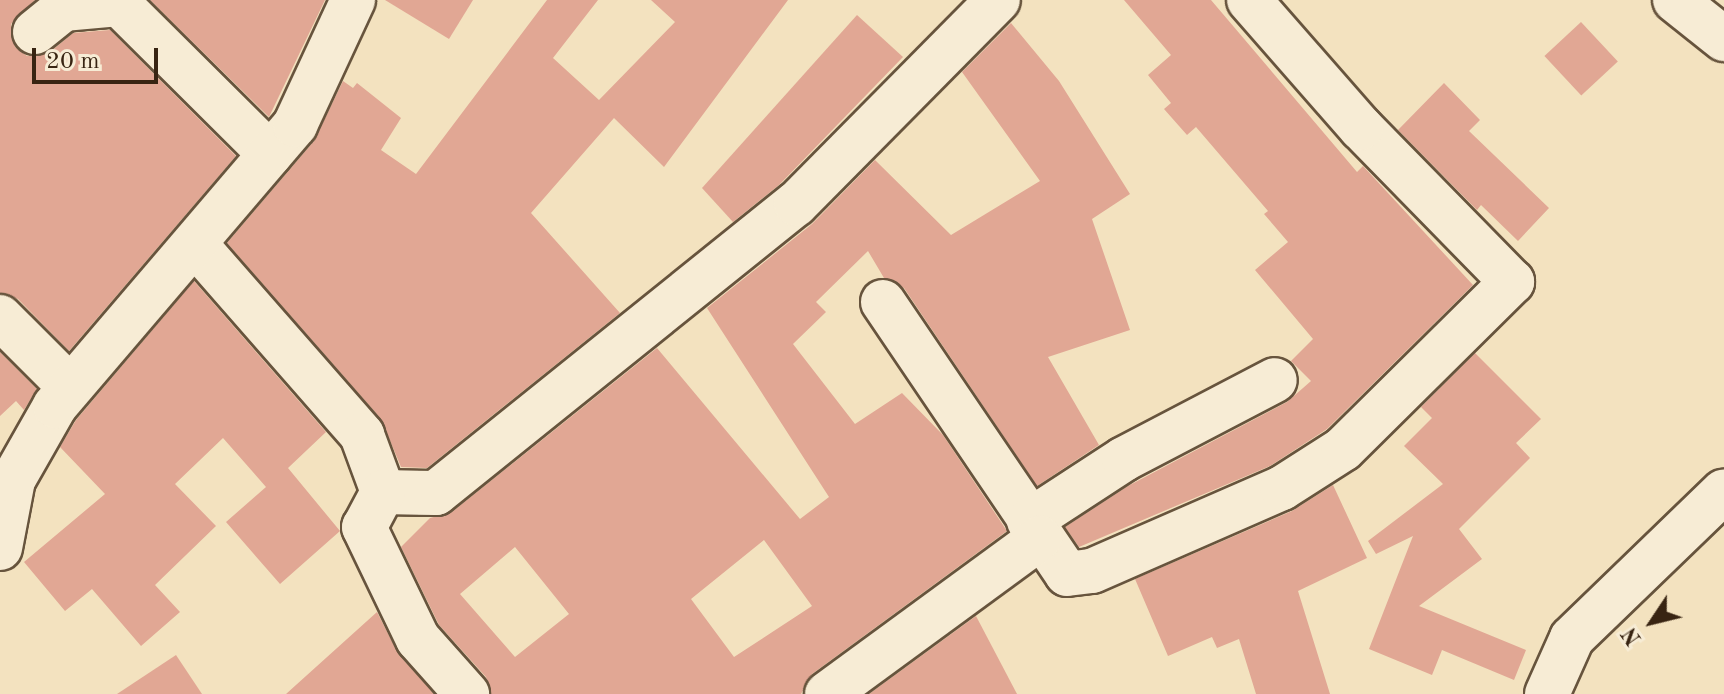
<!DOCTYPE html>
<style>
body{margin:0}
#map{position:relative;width:1724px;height:694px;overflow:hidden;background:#f3e2bf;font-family:"Old Standard TT",serif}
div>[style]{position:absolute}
.building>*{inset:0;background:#e1a794;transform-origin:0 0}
.roads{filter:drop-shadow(2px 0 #67543d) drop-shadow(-2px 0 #67543d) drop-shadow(0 2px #67543d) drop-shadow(0 -2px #67543d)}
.street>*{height:44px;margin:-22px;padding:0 22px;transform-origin:22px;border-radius:22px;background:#f7ecd5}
span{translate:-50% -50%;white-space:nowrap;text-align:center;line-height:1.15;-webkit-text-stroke:7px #f7ecd5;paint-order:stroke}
.north{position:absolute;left:1612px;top:582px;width:80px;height:80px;-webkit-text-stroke:6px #f7ecd5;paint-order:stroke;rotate:235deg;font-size:22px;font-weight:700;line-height:32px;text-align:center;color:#382412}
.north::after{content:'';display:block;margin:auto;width:28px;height:36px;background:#382412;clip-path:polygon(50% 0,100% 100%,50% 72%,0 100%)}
.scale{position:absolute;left:32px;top:48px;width:126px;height:36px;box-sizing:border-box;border:4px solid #382412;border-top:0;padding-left:10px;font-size:24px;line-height:28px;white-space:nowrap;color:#382412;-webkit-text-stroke:6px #f7ecd5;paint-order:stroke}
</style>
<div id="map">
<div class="building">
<i style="clip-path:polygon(0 0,35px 0,11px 24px,15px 47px,27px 56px,50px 52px,73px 33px,110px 30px,236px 156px,69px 351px,18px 299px,0 293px)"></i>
<i style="clip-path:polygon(150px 0,325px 0,269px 117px)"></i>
<i style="clip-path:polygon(385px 0,473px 0,449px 39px)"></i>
<i style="clip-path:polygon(547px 0,598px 0,553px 58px,599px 100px,675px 22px,651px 0,788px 0,664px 167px,614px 118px,531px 213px,620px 313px,427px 468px,401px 467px,381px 419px,227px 243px,314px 141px,343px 81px,353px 88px,357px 83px,401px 118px,381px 150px,416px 174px)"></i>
<i style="clip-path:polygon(1124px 0,1211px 0,1357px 172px,1363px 166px,1473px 285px,1327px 429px,1270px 466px,1079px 547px,1065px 527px,1128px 486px,1287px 402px,1311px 381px,1291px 361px,1313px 339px,1255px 270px,1288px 242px,1264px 214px,1268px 211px,1196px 127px,1187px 135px,1164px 109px,1171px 103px,1148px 75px,1171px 55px)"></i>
<i style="clip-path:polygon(857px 15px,903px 57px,779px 185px,733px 222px,702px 188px)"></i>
<i style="left:1581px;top:22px;width:54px;height:50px;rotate:47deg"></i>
<i style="clip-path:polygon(evenodd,1011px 23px,1059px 81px,1130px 194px,1092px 219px,1130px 330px,1048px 357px,1099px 445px,1037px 486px,904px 288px,884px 278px,868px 251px,816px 302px,826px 312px,793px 344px,855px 424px,902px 393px,943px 435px,1007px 531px,812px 674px,801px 694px,491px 694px,486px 677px,439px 625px,401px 547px,430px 518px,452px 512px,657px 348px,800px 519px,829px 497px,707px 308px,812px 224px,875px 160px,951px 235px,1040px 181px,962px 72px,1011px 23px,764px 540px,812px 606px,734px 657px,691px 599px,764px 540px,1011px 23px,515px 547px,569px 614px,515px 657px,460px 594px,515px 547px)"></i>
<i style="clip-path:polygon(1444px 83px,1480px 120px,1469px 131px,1549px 208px,1518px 241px,1481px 205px,1477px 210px,1398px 130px)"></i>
<i style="clip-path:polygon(194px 281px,326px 432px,288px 468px,340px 531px,280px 584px,226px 522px,266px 487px,223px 438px,175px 484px,216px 526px,155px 585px,180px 612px,141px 646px,92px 589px,65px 611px,24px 562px,105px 494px,60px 447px,76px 420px)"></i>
<i style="clip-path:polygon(0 352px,37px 389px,24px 410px,16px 401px,0 416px)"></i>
<i style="clip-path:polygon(1475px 353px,1541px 419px,1516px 443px,1530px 458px,1459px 529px,1482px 559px,1419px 606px,1526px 650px,1514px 680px,1442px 650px,1432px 675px,1369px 649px,1413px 536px,1376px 554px,1368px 541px,1443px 484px,1404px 446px,1432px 418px,1421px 407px)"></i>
<i style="clip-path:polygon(1333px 485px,1367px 558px,1298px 591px,1330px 694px,1256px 694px,1239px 639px,1217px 648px,1212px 637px,1168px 656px,1135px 579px,1292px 511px)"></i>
<i style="clip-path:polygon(377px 612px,399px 655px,434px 694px,286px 694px)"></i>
<i style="clip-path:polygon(976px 616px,1017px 694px,869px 694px)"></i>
<i style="clip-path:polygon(176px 655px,202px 694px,117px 694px)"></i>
</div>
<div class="roads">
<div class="street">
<i style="left:1675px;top:0;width:63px;rotate:38.5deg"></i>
<i style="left:35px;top:32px;width:36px;rotate:-39deg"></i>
<i style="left:63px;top:9px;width:56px;rotate:-5.1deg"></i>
<i style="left:119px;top:4px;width:213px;rotate:44.8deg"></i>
<i style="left:195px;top:244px;width:254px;rotate:48.8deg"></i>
<i style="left:362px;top:435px;width:61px;rotate:69.8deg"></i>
<i style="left:383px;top:492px;width:53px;rotate:1.1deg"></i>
<i style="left:436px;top:493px;width:462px;rotate:-38.8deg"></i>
<i style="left:796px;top:204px;width:287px;rotate:-45.3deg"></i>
<i style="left:883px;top:302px;width:328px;rotate:55.9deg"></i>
<i style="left:1067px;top:574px;width:25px;rotate:-7deg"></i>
<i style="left:1092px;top:571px;width:207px;rotate:-23.6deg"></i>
<i style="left:1282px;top:488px;width:72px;rotate:-32.6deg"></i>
<i style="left:1343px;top:449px;width:238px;rotate:-44.7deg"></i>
<i style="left:1512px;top:282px;width:216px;rotate:-134.4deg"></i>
<i style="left:1361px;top:128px;width:170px;rotate:-131.2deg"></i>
<i style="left:0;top:317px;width:99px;rotate:45deg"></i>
<i style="left:383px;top:492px;width:40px;rotate:118deg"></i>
<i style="left:364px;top:527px;width:124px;rotate:64.3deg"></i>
<i style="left:418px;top:639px;width:74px;rotate:48.3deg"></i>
<i style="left:1029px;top:521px;width:113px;rotate:-33.1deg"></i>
<i style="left:1124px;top:459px;width:170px;rotate:-27.6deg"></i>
<i style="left:0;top:548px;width:69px;rotate:-79.2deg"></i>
<i style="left:13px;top:480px;width:85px;rotate:-60.4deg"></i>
<i style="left:55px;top:406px;width:370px;rotate:-49.5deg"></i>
<i style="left:295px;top:125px;width:138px;rotate:-65.1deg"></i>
<i style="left:827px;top:694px;width:264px;rotate:-36.2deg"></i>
<i style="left:1547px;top:694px;width:61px;rotate:-65.9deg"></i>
<i style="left:1572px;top:638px;width:211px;rotate:-44deg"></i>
</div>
</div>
<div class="north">N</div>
<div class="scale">20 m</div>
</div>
